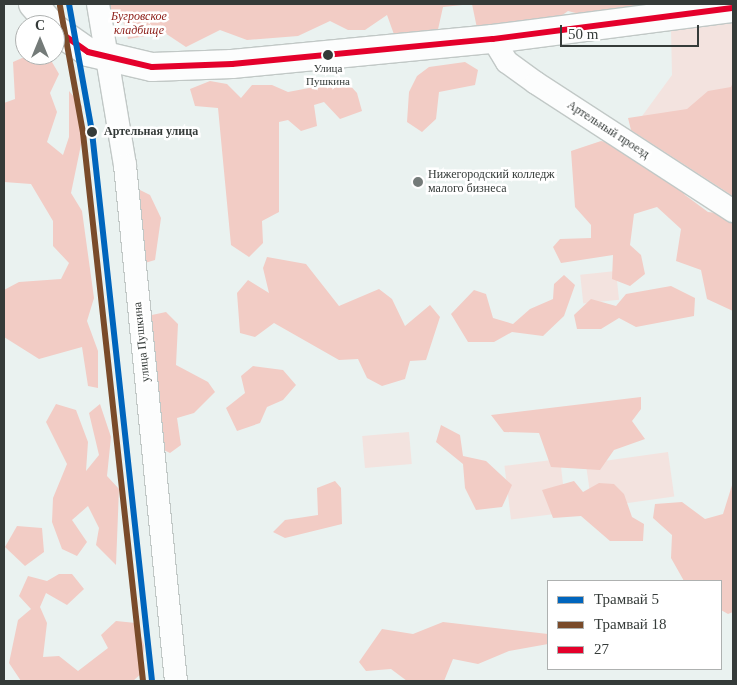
<!DOCTYPE html>
<meta charset="utf-8">
<style>
body{margin:0}
#map{position:relative;width:737px;height:685px;overflow:hidden;background:#eaf2f0;font-family:"Times New Roman",serif}
div>[style]{position:absolute}
.green>*{inset:0;background:#f3e3df;transform-origin:0 0}
.forest>*{inset:0;background:#f2ccc5}
.roads{filter:drop-shadow(1px 0 #c1c8c6) drop-shadow(-1px 0 #c1c8c6) drop-shadow(0 1px #c1c8c6) drop-shadow(0 -1px #c1c8c6)}
.minor>*{height:22px;margin:-11px;padding:0 11px;transform-origin:11px;border-radius:11px;background:#fcfdfd}
.tertiary>*{height:28px;margin:-14px;padding:0 14px;transform-origin:14px;border-radius:14px;background:#fcfdfd}
.bus-1>*{height:6px;margin:-3px;padding:0 3px;transform-origin:3px;border-radius:3px;background:#e4002b}
.tram-1>*{height:6px;margin:-3px;padding:0 3px;transform-origin:3px;border-radius:3px;background:#0065bd}
.tram-2>*{height:6px;margin:-3px;padding:0 3px;transform-origin:3px;border-radius:3px;background:#7a4b2a}
.dots>*{width:14px;height:14px;translate:-50% -50%;box-sizing:border-box;border:2px solid #fff;border-radius:50%}
span{translate:-50% -50%;white-space:nowrap;text-align:center;line-height:1.15;-webkit-text-stroke:5px #fff;paint-order:stroke}
.bus-label{font-size:11px;color:#353b39}
.park-label{font-size:12px;color:#8e211b;font-style:italic}
.street-label{font-size:12px;color:#353b39}
.stop-label{font-size:12px;color:#353b39;font-weight:700}
.left{translate:0 -50%;text-align:left}
.poi-label{font-size:12px;color:#353b39}
.frame{position:absolute;inset:0;border:5px solid #353b39;pointer-events:none}
.legend{position:absolute;left:547px;top:580px;width:175px;height:90px;box-sizing:border-box;background:#fff;border:1px solid #aeb1b0;margin:0;padding:6px 9px;list-style:none;font-size:15px;color:#353b39}
.legend li{display:flex;align-items:center;gap:10px;height:25px}
.legend b{width:25px;border:1px solid #aeb1b0}
.north{position:absolute;left:15px;top:15px;width:50px;height:50px;box-sizing:border-box;background:#fff;border:1px solid #aeb1b0;border-radius:50%;rotate:0deg;font-size:14px;font-weight:700;line-height:20px;text-align:center;color:#353b39}
.north::after{content:'';display:block;margin:auto;width:18px;height:22px;background:#747b79;clip-path:polygon(50% 0,100% 100%,50% 72%,0 100%)}
.scale{position:absolute;left:560px;top:25px;width:139px;height:22px;box-sizing:border-box;border:2px solid #353b39;border-top:0;padding-left:6px;font-size:15px;line-height:18px;white-space:nowrap;color:#353b39;-webkit-text-stroke:4px #fff;paint-order:stroke}
</style>
<div id="map">
<div class="green">
<i style="clip-path:polygon(733px 23px,733px 201px,629px 134px,672px 75px,671px 30px)"></i>
<i style="left:616px;top:271px;width:29px;height:36px;rotate:84deg"></i>
<i style="left:409px;top:432px;width:32px;height:47px;rotate:85deg"></i>
<i style="left:668px;top:452px;width:45px;height:83px;rotate:82deg"></i>
<i style="left:560px;top:459px;width:54px;height:56px;rotate:83deg"></i>
</div>
<div class="forest">
<i style="clip-path:polygon(104px 4px,655px 4px,595px 18px,568px 11px,547px 26px,478px 33px,472px 4px,443px 7px,437px 34px,396px 40px,387px 15px,365px 30px,348px 30px,330px 21px,298px 36px,247px 40px,220px 30px,186px 47px,165px 33px,128px 39px,123px 21px)"></i>
<i style="clip-path:polygon(29px 55px,49px 57px,59px 74px,50px 93px,57px 112px,47px 142px,63px 155px,69px 137px,69px 91px,82px 106px,82px 140px,71px 193px,82px 211px,94px 298px,87px 321px,98px 351px,98px 388px,88px 386px,82px 347px,39px 359px,4px 337px,4px 290px,19px 282px,61px 279px,69px 263px,53px 246px,53px 221px,31px 184px,4px 182px,4px 103px,15px 99px,13px 62px)"></i>
<i style="clip-path:polygon(465px 62px,478px 70px,475px 85px,439px 92px,436px 119px,422px 132px,407px 122px,409px 92px,417px 76px,429px 67px)"></i>
<i style="clip-path:polygon(210px 81px,227px 84px,241px 98px,252px 85px,272px 85px,288px 92px,346px 81px,357px 93px,362px 111px,340px 119px,324px 102px,314px 105px,317px 126px,301px 131px,288px 120px,279px 122px,279px 212px,262px 221px,263px 243px,249px 257px,231px 245px,218px 108px,195px 106px,190px 89px)"></i>
<i style="clip-path:polygon(733px 82px,733px 196px,631px 130px,628px 118px,687px 109px,708px 91px,731px 87px)"></i>
<i style="clip-path:polygon(601px 141px,631px 147px,673px 177px,685px 195px,708px 212px,733px 215px,733px 311px,707px 299px,701px 270px,676px 261px,681px 229px,657px 207px,634px 214px,630px 245px,641px 255px,645px 274px,630px 286px,612px 279px,613px 255px,561px 263px,553px 247px,560px 239px,591px 238px,591px 225px,575px 207px,571px 151px)"></i>
<i style="clip-path:polygon(138px 189px,150px 195px,161px 218px,155px 260px,138px 265px)"></i>
<i style="clip-path:polygon(267px 257px,306px 264px,339px 306px,379px 289px,392px 299px,405px 326px,430px 305px,440px 317px,426px 360px,410px 361px,405px 379px,382px 386px,367px 378px,358px 359px,339px 360px,274px 323px,255px 337px,240px 333px,237px 293px,248px 280px,269px 293px,263px 268px)"></i>
<i style="clip-path:polygon(564px 275px,575px 285px,564px 316px,543px 336px,512px 332px,494px 342px,468px 342px,451px 314px,474px 290px,486px 294px,493px 318px,513px 324px,530px 309px,553px 299px,554px 284px)"></i>
<i style="clip-path:polygon(671px 286px,695px 298px,694px 316px,636px 327px,619px 318px,601px 329px,577px 329px,574px 315px,591px 299px,616px 306px,626px 294px)"></i>
<i style="clip-path:polygon(166px 312px,178px 324px,176px 365px,208px 382px,215px 392px,194px 413px,177px 418px,181px 445px,170px 453px,147px 442px,133px 319px)"></i>
<i style="clip-path:polygon(253px 366px,283px 370px,296px 385px,283px 400px,267px 407px,260px 423px,237px 431px,226px 408px,245px 393px,241px 376px)"></i>
<i style="clip-path:polygon(641px 397px,641px 409px,632px 421px,645px 439px,614px 450px,600px 470px,551px 467px,539px 433px,504px 432px,491px 415px)"></i>
<i style="clip-path:polygon(56px 404px,76px 410px,88px 442px,86px 471px,99px 455px,89px 413px,100px 404px,111px 437px,107px 476px,119px 489px,116px 565px,96px 545px,99px 528px,88px 506px,72px 520px,87px 542px,77px 556px,62px 549px,52px 522px,53px 498px,67px 464px,46px 422px)"></i>
<i style="clip-path:polygon(441px 425px,460px 435px,463px 456px,486px 461px,512px 485px,502px 507px,476px 510px,465px 488px,463px 464px,436px 442px)"></i>
<i style="clip-path:polygon(335px 481px,341px 488px,342px 524px,285px 538px,273px 532px,285px 520px,318px 515px,317px 488px)"></i>
<i style="clip-path:polygon(574px 481px,583px 492px,599px 483px,614px 484px,624px 494px,632px 517px,644px 524px,643px 541px,610px 541px,581px 516px,553px 518px,542px 490px)"></i>
<i style="clip-path:polygon(733px 482px,733px 612px,728px 614px,721px 610px,721px 581px,684px 581px,671px 558px,672px 535px,653px 518px,655px 504px,682px 502px,705px 519px,723px 514px)"></i>
<i style="clip-path:polygon(17px 526px,42px 528px,44px 552px,25px 566px,5px 547px)"></i>
<i style="clip-path:polygon(59px 574px,72px 574px,84px 589px,67px 605px,46px 593px,40px 607px,47px 623px,43px 657px,59px 656px,78px 671px,108px 648px,101px 635px,116px 621px,136px 623px,144px 645px,142px 673px,133px 681px,21px 681px,9px 663px,18px 620px,31px 609px,19px 596px,28px 576px,47px 581px)"></i>
<i style="clip-path:polygon(443px 622px,548px 634px,548px 644px,509px 651px,478px 664px,453px 659px,444px 681px,407px 681px,391px 669px,366px 671px,359px 662px,382px 629px,413px 634px)"></i>
</div>
<div class="roads">
<div class="minor">
<i style="left:98px;top:4px;width:163px;rotate:80.5deg"></i>
<i style="left:125px;top:165px;width:519px;rotate:84.36deg"></i>
<i style="left:493px;top:39px;width:27px;rotate:59deg"></i>
<i style="left:507px;top:62px;width:36px;rotate:36deg"></i>
<i style="left:536px;top:83px;width:235px;rotate:33deg"></i>
</div>
<div class="tertiary">
<i style="left:33px;top:4px;width:28px;rotate:49deg"></i>
<i style="left:55px;top:29px;width:40px;rotate:34.9deg"></i>
<i style="left:88px;top:52px;width:66px;rotate:13.2deg"></i>
<i style="left:152px;top:67px;width:80px;rotate:-2.1deg"></i>
<i style="left:232px;top:64px;width:262px;rotate:-5.5deg"></i>
<i style="left:493px;top:39px;width:242px;rotate:-7.4deg"></i>
</div>
</div>
<div class="bus-1">
<i style="left:55px;top:29px;width:40px;rotate:34.9deg"></i>
<i style="left:88px;top:52px;width:66px;rotate:13.2deg"></i>
<i style="left:152px;top:67px;width:80px;rotate:-2.1deg"></i>
<i style="left:232px;top:64px;width:262px;rotate:-5.5deg"></i>
<i style="left:493px;top:39px;width:242px;rotate:-7.4deg"></i>
</div>
<div class="tram-1">
<i style="left:69px;top:4px;width:130px;rotate:79.8deg"></i>
<i style="left:92px;top:132px;width:552px;rotate:83.76deg"></i>
</div>
<div class="tram-2">
<i style="left:60px;top:6px;width:129px;rotate:79.7deg"></i>
<i style="left:83px;top:133px;width:551px;rotate:83.75deg"></i>
</div>
<div class="dots">
<i style="left:328px;top:55px;background:#353b39"></i>
<i style="left:92px;top:132px;background:#353b39"></i>
<i style="left:418px;top:182px;background:#747b79"></i>
</div>
<div class="bus-label">
<span style="left:328px;top:75px">Улица<br>Пушкина</span>
</div>
<div class="park-label">
<span style="left:139px;top:24px">Бугровское<br>кладбище</span>
</div>
<div class="street-label">
<span style="left:608px;top:130px;rotate:33deg">Артельный проезд</span>
<span style="left:142px;top:342px;rotate:-96deg">улица Пушкина</span>
</div>
<div class="stop-label">
<span class="left" style="left:104px;top:132px">Артельная улица</span>
</div>
<div class="poi-label">
<span class="left" style="left:428px;top:182px">Нижегородский колледж<br>малого бизнеса</span>
</div>
<div class="frame"></div>
<ul class="legend">
<li><b style="height:6px;background:#0065bd"></b>Трамвай 5</li>
<li><b style="height:6px;background:#7a4b2a"></b>Трамвай 18</li>
<li><b style="height:6px;background:#e4002b"></b>27</li>
</ul>
<div class="north">С</div>
<div class="scale">50 m</div>
</div>
